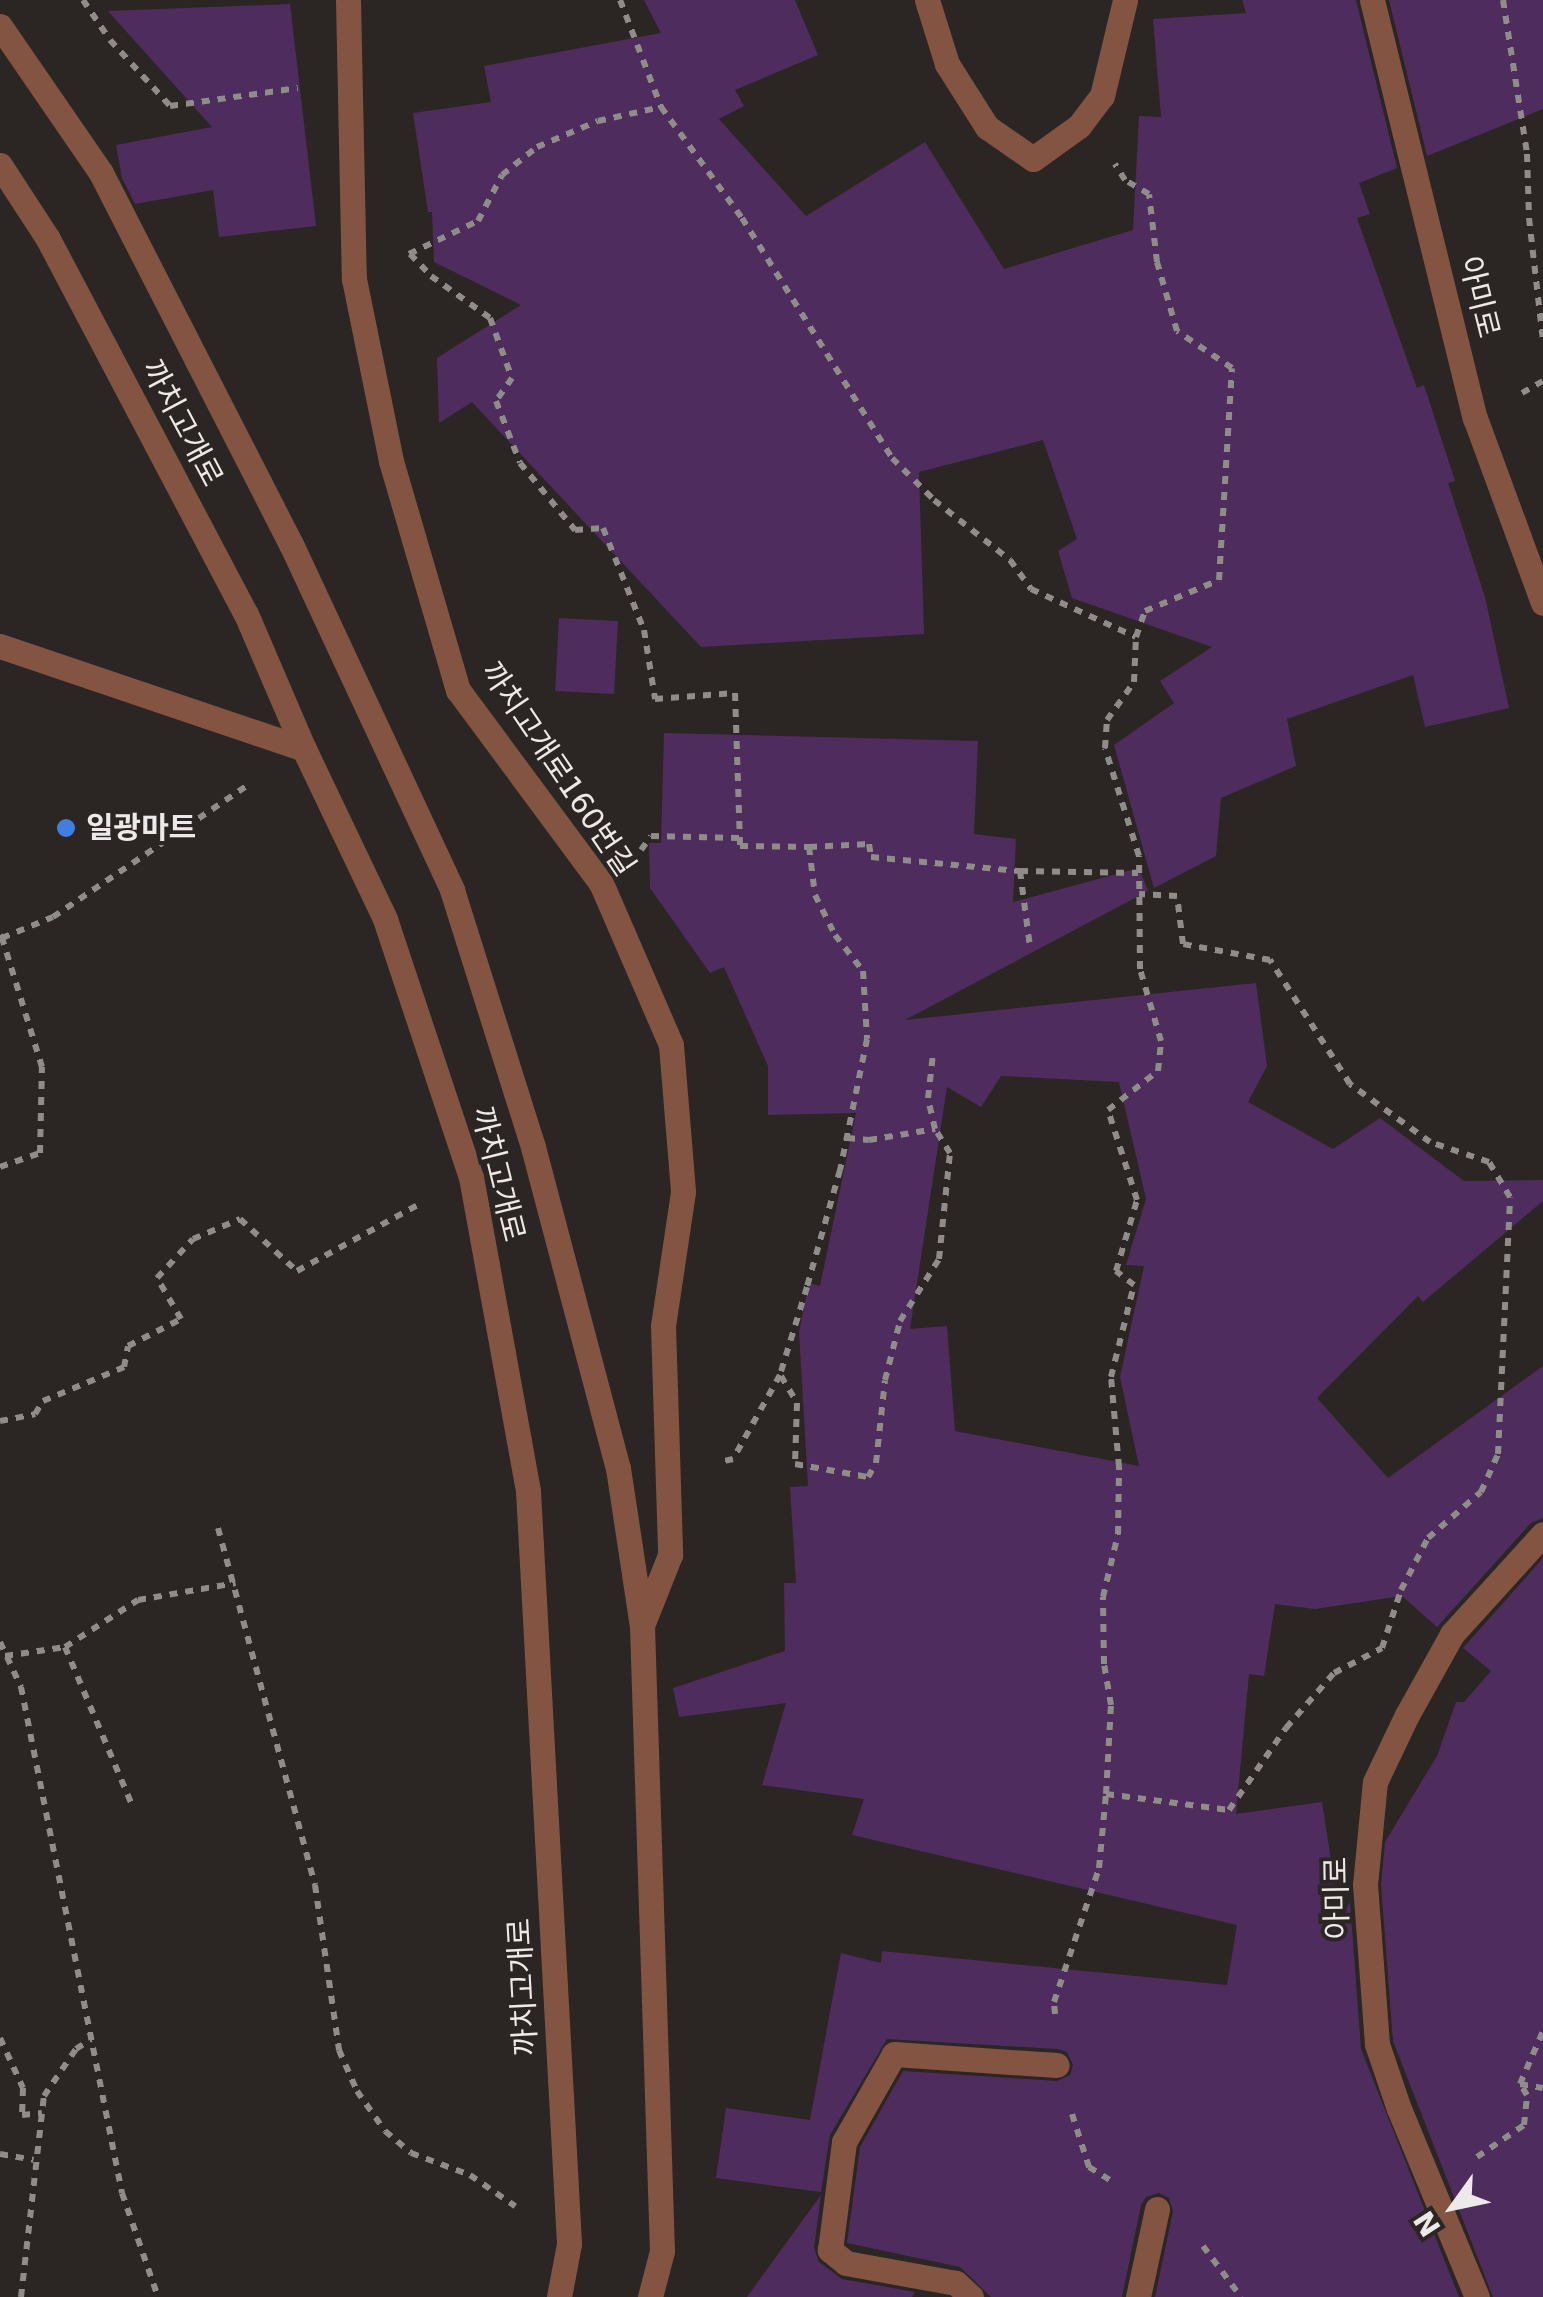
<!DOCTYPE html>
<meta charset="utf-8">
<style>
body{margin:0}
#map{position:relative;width:1543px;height:2297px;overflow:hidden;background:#2b2624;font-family:"DejaVu Sans","Noto Sans KR",sans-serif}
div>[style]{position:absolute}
.building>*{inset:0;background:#4e2c5e;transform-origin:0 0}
.path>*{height:6px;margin-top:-3px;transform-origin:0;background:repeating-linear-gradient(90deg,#908c8a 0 8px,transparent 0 16px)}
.minor>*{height:25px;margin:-12.5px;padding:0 12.5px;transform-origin:12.5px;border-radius:12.5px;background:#835442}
.dots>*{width:28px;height:28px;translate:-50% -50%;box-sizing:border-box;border:5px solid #2b2624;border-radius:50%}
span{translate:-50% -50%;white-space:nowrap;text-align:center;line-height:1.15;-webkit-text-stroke:8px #2b2624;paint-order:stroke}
.street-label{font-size:30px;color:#ede9e8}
.poi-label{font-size:30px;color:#ede9e8;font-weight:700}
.left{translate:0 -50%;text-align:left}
.north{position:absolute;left:1403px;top:2157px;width:100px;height:100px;-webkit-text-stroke:8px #2b2624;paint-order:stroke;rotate:237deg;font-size:28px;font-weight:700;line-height:40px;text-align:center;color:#ede9e8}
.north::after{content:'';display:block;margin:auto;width:35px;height:45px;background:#ede9e8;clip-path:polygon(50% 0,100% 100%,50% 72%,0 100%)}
</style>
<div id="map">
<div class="building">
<i style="clip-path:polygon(644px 0,795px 0,818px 55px,735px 90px,744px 106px,719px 119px,806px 216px,925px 142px,1004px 269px,1133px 230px,1139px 116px,1161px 117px,1153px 19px,1246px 13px,1242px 0,1356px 0,1397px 168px,1359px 183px,1370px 214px,1357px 218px,1417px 388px,1424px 385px,1455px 481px,1448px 483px,1485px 597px,1509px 708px,1425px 727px,1413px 675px,1287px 719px,1296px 766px,1221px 798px,1216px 856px,1154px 888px,1114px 745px,1174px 703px,1160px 681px,1212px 647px,1072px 598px,1058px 551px,1077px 539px,1043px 440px,919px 472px,924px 634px,701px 647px,472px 402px,439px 423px,437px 358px,521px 305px,434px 262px,432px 212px,428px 212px,413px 113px,491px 102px,484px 66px,661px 33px)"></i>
<i style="clip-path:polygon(1389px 0,1543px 0,1543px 109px,1427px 156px)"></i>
<i style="clip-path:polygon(290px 4px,316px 226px,219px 237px,213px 190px,135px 204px,122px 178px,116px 145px,212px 127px,108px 11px)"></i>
<i style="left:559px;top:618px;width:59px;height:73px;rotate:3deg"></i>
<i style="clip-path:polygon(evenodd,664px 733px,978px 741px,974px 834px,1016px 839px,1013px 902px,1139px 868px,1148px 891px,905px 1020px,1256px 983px,1267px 1066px,1248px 1102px,1333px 1149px,1380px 1118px,1464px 1181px,1543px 1180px,1543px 1201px,1423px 1302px,1418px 1296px,1317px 1398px,1388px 1478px,1543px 1366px,1543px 1518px,1531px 1523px,1437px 1627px,1402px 1596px,1315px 1609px,1275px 1604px,1264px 1676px,1249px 1674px,1236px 1814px,1322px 1802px,1340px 1918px,1350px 1902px,1361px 2049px,1459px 2297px,1155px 2297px,1173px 2211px,1169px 2198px,1159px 2193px,1146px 2197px,1141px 2205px,1122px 2297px,991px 2297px,960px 2267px,847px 2243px,860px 2147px,903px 2071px,1057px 2081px,1070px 2075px,1073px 2065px,1067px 2052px,1058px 2049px,887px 2039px,830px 2135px,821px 2192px,716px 2178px,726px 2108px,810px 2120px,841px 1953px,881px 1963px,882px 1951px,1227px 1985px,1237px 1925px,852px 1835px,864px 1799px,762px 1785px,786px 1703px,679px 1717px,673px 1688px,785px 1651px,784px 1583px,796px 1583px,790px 1487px,808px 1486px,799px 1332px,809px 1283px,820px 1286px,856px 1113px,768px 1115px,768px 1066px,724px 967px,710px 973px,650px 888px,649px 843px,661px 843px,664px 733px,1001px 1076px,1119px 1082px,1146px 1199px,1126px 1265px,1144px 1266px,1120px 1377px,1139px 1466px,955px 1431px,947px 1326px,910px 1329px,947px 1087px,981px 1107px,1001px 1076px)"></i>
<i style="clip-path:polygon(1543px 1558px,1543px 2297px,1493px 2297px,1393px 2041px,1381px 1885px,1385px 1842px,1437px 1756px,1456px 1702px,1464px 1702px,1491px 1671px,1463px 1648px)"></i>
<i style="clip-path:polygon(821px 2195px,814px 2248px,819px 2262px,842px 2279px,915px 2292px,912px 2297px,747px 2297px)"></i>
</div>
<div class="path">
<i style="left:83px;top:0;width:48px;rotate:56deg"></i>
<i style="left:110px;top:40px;width:89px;rotate:47.7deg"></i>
<i style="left:170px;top:106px;width:129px;rotate:-8deg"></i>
<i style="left:620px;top:0;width:115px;rotate:69deg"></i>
<i style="left:661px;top:107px;width:137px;rotate:53.9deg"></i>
<i style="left:742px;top:218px;width:283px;rotate:58deg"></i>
<i style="left:892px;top:458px;width:59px;rotate:45deg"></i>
<i style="left:934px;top:500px;width:97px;rotate:38.3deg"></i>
<i style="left:1010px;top:560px;width:36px;rotate:54deg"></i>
<i style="left:1031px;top:589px;width:115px;rotate:24.6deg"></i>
<i style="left:1503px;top:0;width:156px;rotate:81.1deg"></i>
<i style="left:1527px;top:154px;width:64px;rotate:88.2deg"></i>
<i style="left:1529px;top:218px;width:124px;rotate:83.5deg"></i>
<i style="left:409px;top:254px;width:76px;rotate:-25.6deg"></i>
<i style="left:478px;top:221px;width:52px;rotate:-62.4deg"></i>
<i style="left:502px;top:175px;width:45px;rotate:-38.7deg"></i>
<i style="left:537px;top:147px;width:66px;rotate:-23.1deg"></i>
<i style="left:598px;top:121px;width:65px;rotate:-12.5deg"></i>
<i style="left:410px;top:254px;width:30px;rotate:46deg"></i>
<i style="left:431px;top:276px;width:72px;rotate:35.4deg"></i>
<i style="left:490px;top:318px;width:64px;rotate:69.9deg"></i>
<i style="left:512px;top:378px;width:28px;rotate:125deg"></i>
<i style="left:496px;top:401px;width:66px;rotate:68.8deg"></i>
<i style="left:520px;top:463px;width:87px;rotate:50.6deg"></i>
<i style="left:575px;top:530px;width:28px;rotate:-4deg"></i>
<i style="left:603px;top:528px;width:110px;rotate:68.1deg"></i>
<i style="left:644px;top:630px;width:70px;rotate:80.9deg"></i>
<i style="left:655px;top:699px;width:80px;rotate:-4.3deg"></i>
<i style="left:735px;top:693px;width:153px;rotate:88.1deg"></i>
<i style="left:740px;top:846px;width:69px;rotate:0.8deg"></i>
<i style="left:809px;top:847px;width:48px;rotate:82.9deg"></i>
<i style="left:815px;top:895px;width:45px;rotate:63.4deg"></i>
<i style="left:835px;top:935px;width:46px;rotate:52.1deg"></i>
<i style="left:863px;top:971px;width:68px;rotate:86.6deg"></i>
<i style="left:867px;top:1039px;width:134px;rotate:101.6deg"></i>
<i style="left:840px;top:1170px;width:122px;rotate:105.8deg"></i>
<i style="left:807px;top:1287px;width:92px;rotate:107.1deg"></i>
<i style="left:780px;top:1375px;width:96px;rotate:119.2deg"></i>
<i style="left:733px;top:1459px;width:13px;rotate:167deg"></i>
<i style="left:1522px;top:393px;width:24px;rotate:-30deg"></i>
<i style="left:809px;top:847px;width:60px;rotate:-2.9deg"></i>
<i style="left:869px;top:844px;width:13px;rotate:81deg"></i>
<i style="left:871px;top:857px;width:150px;rotate:5.4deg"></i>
<i style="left:1020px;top:871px;width:118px;rotate:1deg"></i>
<i style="left:641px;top:850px;width:17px;rotate:-54deg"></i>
<i style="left:651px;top:836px;width:88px;rotate:1.3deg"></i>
<i style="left:1020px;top:871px;width:77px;rotate:82.5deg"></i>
<i style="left:0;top:935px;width:4px;rotate:56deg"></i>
<i style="left:2px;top:938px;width:55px;rotate:-22.4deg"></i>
<i style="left:53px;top:917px;width:235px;rotate:-34.1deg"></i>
<i style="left:847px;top:1138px;width:22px;rotate:5deg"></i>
<i style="left:869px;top:1140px;width:67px;rotate:-9.5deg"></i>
<i style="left:0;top:1167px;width:42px;rotate:-19.3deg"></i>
<i style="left:40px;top:1153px;width:86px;rotate:-88.7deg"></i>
<i style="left:42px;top:1067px;width:135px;rotate:-107.2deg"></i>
<i style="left:781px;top:1376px;width:31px;rotate:59deg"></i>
<i style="left:797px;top:1403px;width:61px;rotate:91.9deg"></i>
<i style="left:795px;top:1464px;width:74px;rotate:10.1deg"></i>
<i style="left:868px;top:1477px;width:16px;rotate:-60deg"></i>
<i style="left:876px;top:1463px;width:83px;rotate:-83.8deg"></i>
<i style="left:885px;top:1380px;width:61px;rotate:-75.7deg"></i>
<i style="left:900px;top:1321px;width:73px;rotate:-57.8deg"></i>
<i style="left:939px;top:1259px;width:107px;rotate:-84.1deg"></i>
<i style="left:950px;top:1153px;width:28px;rotate:-122deg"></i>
<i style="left:935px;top:1129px;width:32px;rotate:-103deg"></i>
<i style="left:928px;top:1098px;width:44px;rotate:-83.5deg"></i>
<i style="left:0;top:1421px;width:36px;rotate:-11deg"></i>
<i style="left:35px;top:1414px;width:15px;rotate:-58deg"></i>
<i style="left:43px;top:1401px;width:88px;rotate:-22.8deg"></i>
<i style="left:124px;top:1367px;width:21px;rotate:-79deg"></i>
<i style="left:128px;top:1346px;width:59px;rotate:-27deg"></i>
<i style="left:181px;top:1319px;width:48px;rotate:-120.3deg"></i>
<i style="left:157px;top:1278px;width:53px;rotate:-47.3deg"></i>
<i style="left:193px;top:1239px;width:51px;rotate:-23.1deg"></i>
<i style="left:240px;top:1219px;width:77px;rotate:42.4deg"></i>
<i style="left:297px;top:1271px;width:141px;rotate:-28.7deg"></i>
<i style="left:218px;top:1528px;width:370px;rotate:74.8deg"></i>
<i style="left:315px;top:1885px;width:167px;rotate:81.7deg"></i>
<i style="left:339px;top:2050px;width:45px;rotate:66.3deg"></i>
<i style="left:357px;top:2091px;width:49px;rotate:55deg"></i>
<i style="left:385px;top:2131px;width:34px;rotate:40deg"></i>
<i style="left:411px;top:2153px;width:63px;rotate:20.4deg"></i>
<i style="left:470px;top:2175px;width:55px;rotate:34.6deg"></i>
<i style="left:0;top:1642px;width:50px;rotate:65deg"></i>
<i style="left:21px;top:1687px;width:516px;rotate:78.71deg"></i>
<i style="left:122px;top:2193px;width:110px;rotate:70.9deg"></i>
<i style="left:65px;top:1647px;width:172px;rotate:67deg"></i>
<i style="left:5px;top:1656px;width:61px;rotate:-8.5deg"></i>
<i style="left:65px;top:1647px;width:87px;rotate:-32.8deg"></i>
<i style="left:138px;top:1600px;width:99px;rotate:-9.8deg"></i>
<i style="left:1106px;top:1794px;width:124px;rotate:7.4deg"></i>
<i style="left:1229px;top:1810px;width:100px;rotate:-55.2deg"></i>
<i style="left:1286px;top:1728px;width:73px;rotate:-48.9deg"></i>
<i style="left:1334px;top:1673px;width:54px;rotate:-27.5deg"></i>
<i style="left:1382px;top:1648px;width:61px;rotate:-71.9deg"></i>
<i style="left:1401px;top:1590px;width:59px;rotate:-62.6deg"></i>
<i style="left:1428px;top:1538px;width:70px;rotate:-41deg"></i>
<i style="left:1481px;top:1492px;width:42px;rotate:-65.9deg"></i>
<i style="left:1498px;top:1454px;width:257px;rotate:-87.3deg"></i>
<i style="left:1510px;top:1197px;width:41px;rotate:-121deg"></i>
<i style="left:1489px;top:1162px;width:62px;rotate:-161.3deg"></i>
<i style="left:1430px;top:1142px;width:99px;rotate:-144.1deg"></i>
<i style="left:1350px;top:1084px;width:148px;rotate:-122.8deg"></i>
<i style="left:1270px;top:960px;width:88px;rotate:-169.6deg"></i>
<i style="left:1183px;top:944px;width:48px;rotate:-97.1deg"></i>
<i style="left:1177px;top:896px;width:38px;rotate:-177deg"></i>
<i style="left:1055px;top:2014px;width:12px;rotate:-95deg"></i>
<i style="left:1054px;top:2002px;width:141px;rotate:-71.4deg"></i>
<i style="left:1099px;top:1868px;width:74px;rotate:-84.6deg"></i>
<i style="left:1106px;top:1794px;width:89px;rotate:-86.8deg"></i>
<i style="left:1111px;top:1705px;width:42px;rotate:-99.7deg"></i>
<i style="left:1104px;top:1664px;width:67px;rotate:-90.9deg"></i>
<i style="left:1103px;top:1597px;width:65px;rotate:-76.6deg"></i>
<i style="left:1118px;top:1534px;width:67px;rotate:-89.1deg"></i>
<i style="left:1119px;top:1467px;width:90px;rotate:-95.1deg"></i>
<i style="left:1111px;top:1377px;width:95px;rotate:-76deg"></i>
<i style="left:1134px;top:1285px;width:23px;rotate:-142deg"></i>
<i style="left:1116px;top:1271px;width:74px;rotate:-73.5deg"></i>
<i style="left:1137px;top:1200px;width:95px;rotate:-107.9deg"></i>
<i style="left:1108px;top:1110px;width:63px;rotate:-38deg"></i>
<i style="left:1158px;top:1071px;width:30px;rotate:-84deg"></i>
<i style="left:1161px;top:1041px;width:75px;rotate:-106.3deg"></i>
<i style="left:1140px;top:969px;width:113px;rotate:-90.5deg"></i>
<i style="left:1139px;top:856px;width:113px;rotate:-107.5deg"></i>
<i style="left:1105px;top:748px;width:28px;rotate:-86deg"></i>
<i style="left:1107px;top:720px;width:47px;rotate:-54.6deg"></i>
<i style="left:1134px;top:682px;width:45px;rotate:-87.5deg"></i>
<i style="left:1136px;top:637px;width:28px;rotate:-71deg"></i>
<i style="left:1145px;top:611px;width:80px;rotate:-22.7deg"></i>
<i style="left:1219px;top:580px;width:212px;rotate:-86.5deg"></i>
<i style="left:1232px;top:368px;width:66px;rotate:-146.1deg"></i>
<i style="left:1177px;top:331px;width:72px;rotate:-106.2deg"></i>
<i style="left:1157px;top:262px;width:68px;rotate:-96.7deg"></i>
<i style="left:1149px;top:194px;width:28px;rotate:-150deg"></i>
<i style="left:1125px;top:180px;width:19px;rotate:-122deg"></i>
<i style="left:0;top:2038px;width:55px;rotate:65.3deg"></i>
<i style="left:23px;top:2088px;width:27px;rotate:92deg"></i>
<i style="left:22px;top:2115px;width:20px;rotate:-6deg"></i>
<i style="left:1520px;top:2084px;width:23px;rotate:10deg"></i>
<i style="left:1072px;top:2114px;width:56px;rotate:72.2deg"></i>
<i style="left:1089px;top:2167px;width:26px;rotate:32deg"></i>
<i style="left:0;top:2154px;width:34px;rotate:10deg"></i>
<i style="left:1477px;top:2157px;width:57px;rotate:-34.2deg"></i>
<i style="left:1524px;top:2125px;width:30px;rotate:-84deg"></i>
<i style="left:1527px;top:2095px;width:13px;rotate:-122deg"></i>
<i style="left:1520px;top:2084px;width:58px;rotate:-66.5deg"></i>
<i style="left:1203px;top:2246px;width:64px;rotate:53.3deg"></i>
<i style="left:21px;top:2297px;width:202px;rotate:-83.5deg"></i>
<i style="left:44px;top:2096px;width:57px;rotate:-55.8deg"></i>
<i style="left:76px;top:2049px;width:18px;rotate:-34deg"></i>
</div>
<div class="minor">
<i style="left:348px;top:0;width:279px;rotate:88.8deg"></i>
<i style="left:354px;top:279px;width:186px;rotate:78.5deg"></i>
<i style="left:391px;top:461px;width:239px;rotate:73.7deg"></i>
<i style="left:458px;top:690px;width:240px;rotate:53.5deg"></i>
<i style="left:601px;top:883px;width:176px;rotate:66.6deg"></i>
<i style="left:671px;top:1045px;width:147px;rotate:85.3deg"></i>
<i style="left:683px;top:1192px;width:135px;rotate:98.5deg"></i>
<i style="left:663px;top:1326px;width:229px;rotate:88.2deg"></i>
<i style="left:670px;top:1555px;width:73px;rotate:111.7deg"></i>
<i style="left:927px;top:0;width:67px;rotate:72.6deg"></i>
<i style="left:947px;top:64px;width:75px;rotate:57.6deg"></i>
<i style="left:987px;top:127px;width:56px;rotate:34.8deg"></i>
<i style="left:1033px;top:159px;width:57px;rotate:-35.7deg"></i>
<i style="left:1079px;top:126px;width:38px;rotate:-53deg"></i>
<i style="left:1102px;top:96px;width:99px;rotate:-76.5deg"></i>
<i style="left:1372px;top:0;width:431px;rotate:76.2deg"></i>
<i style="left:1475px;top:418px;width:197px;rotate:69.8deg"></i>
<i style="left:0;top:26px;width:178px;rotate:55.5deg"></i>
<i style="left:101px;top:173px;width:417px;rotate:62.9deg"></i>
<i style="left:291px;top:544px;width:382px;rotate:65deg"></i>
<i style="left:452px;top:890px;width:269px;rotate:72.5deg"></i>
<i style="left:533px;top:1147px;width:332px;rotate:75.2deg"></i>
<i style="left:618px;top:1468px;width:160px;rotate:81.4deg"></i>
<i style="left:642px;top:1626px;width:625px;rotate:88.17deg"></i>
<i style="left:662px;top:2251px;width:48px;rotate:104.6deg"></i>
<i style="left:0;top:165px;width:88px;rotate:57deg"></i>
<i style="left:48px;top:239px;width:424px;rotate:62.2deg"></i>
<i style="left:246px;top:614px;width:147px;rotate:66.8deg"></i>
<i style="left:304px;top:749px;width:188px;rotate:64.5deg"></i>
<i style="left:385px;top:919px;width:272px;rotate:71.6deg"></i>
<i style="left:471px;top:1177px;width:319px;rotate:79.7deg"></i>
<i style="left:528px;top:1491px;width:754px;rotate:86.88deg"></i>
<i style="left:569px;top:2244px;width:54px;rotate:100.7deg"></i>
<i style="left:0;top:646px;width:321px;rotate:18.7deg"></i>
<i style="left:971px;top:2297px;width:21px;rotate:-137deg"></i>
<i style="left:956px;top:2283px;width:112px;rotate:-169.7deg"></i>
<i style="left:846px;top:2263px;width:21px;rotate:-141deg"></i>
<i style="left:830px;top:2250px;width:109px;rotate:-82.6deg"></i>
<i style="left:844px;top:2142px;width:101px;rotate:-60.4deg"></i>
<i style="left:894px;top:2054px;width:163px;rotate:3.9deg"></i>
<i style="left:1138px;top:2297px;width:90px;rotate:-77.8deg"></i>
<i style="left:1477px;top:2297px;width:204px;rotate:-112.5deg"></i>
<i style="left:1399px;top:2109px;width:69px;rotate:-108.7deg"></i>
<i style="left:1377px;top:2044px;width:159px;rotate:-94.3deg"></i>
<i style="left:1365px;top:1885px;width:103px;rotate:-84.5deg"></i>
<i style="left:1375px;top:1782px;width:74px;rotate:-64.5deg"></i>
<i style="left:1407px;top:1715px;width:93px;rotate:-60.9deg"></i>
<i style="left:1452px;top:1634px;width:135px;rotate:-47.7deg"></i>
</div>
<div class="dots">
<i style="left:66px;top:828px;background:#3f7fe0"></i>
</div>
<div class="street-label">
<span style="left:1479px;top:297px;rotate:76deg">아미로</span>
<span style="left:182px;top:423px;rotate:62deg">까치고개로</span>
<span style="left:558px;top:769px;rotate:56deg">까치고개로160번길</span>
<span style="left:498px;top:1174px;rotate:76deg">까치고개로</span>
<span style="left:1337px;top:1898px;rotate:-91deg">아미로</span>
<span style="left:523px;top:1987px;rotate:-93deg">까치고개로</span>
</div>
<div class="poi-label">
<span class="left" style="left:86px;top:828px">일광마트</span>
</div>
<div class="north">N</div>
</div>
